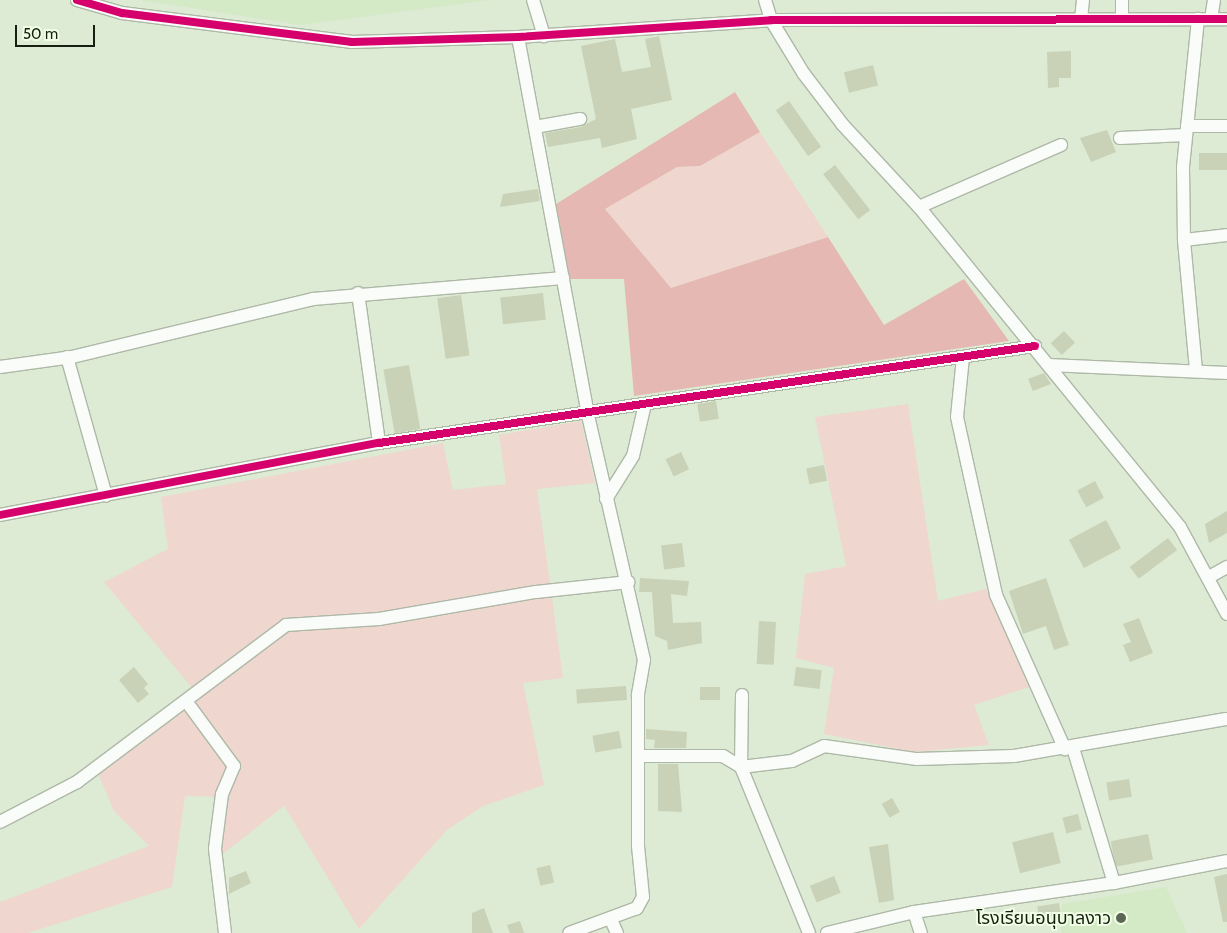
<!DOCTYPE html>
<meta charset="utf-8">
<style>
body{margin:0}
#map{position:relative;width:1227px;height:933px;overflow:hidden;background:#ddebd5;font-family:Cabin,"Noto Sans Thai",sans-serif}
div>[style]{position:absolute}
.built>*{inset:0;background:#d4eac6}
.green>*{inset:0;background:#efd6ce}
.forest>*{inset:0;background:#e6b8b3}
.building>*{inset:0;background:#c9d1b6;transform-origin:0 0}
.roads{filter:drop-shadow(1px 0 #aeb8a7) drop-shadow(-1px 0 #aeb8a7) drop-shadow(0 1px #aeb8a7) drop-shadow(0 -1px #aeb8a7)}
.minor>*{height:12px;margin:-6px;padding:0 6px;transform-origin:6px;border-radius:6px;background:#fafcf9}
.cycleway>*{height:8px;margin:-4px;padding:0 4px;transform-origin:4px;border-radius:4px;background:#d6006c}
.dots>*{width:14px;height:14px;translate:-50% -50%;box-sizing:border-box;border:2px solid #effee5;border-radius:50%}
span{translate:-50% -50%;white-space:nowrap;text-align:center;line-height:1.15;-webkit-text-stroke:4px #effee5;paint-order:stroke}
.poi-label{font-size:18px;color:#161f10}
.right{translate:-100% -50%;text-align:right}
.scale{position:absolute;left:15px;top:25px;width:80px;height:22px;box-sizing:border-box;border:2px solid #161f10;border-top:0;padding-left:6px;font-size:15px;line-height:18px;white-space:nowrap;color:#161f10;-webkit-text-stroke:4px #effee5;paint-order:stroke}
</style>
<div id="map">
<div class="built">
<i style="clip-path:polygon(140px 0,491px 0,300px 25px)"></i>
<i style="clip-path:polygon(1166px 887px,1187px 933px,1061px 933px,1062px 904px)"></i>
</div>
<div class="green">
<i style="clip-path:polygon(760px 132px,828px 237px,671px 288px,605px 209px,677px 167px,700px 166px)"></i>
<i style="clip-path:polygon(908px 404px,938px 601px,986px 589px,1032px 686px,974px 705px,989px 745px,914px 752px,824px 734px,834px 668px,796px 658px,805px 574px,846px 566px,815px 417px)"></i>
<i style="clip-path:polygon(581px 421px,595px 483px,537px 489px,563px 678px,523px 683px,544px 785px,483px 806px,447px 830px,359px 929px,284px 806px,220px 856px,225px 797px,185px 796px,172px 887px,28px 933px,0 933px,0 902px,149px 846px,114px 811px,94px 764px,192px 688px,104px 582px,168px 549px,161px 497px,443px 443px,453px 490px,506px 484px,499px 435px)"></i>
</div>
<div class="forest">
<i style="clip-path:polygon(735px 92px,760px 132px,700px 166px,677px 167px,605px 209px,671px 288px,828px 237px,884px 325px,964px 279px,1009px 341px,634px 396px,624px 279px,570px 279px,556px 204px)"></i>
</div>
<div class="building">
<i style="clip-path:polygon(659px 36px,672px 100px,631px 109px,637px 139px,602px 148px,600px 138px,548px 147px,545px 133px,581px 127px,596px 119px,581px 46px,615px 39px,622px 72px,651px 67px,645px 39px)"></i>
<i style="clip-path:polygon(1071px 51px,1071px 78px,1059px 78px,1059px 87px,1048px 88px,1047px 52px)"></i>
<i style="left:873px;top:65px;width:21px;height:30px;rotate:76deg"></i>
<i style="left:789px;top:101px;width:56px;height:16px;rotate:55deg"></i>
<i style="clip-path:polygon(1107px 130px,1116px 152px,1091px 162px,1080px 138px)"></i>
<i style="left:1227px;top:153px;width:17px;height:28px;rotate:90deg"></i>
<i style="left:835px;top:165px;width:57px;height:15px;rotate:52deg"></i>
<i style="clip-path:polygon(538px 189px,540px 201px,500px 207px,503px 194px)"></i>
<i style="left:543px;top:293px;width:27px;height:43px;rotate:84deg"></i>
<i style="left:461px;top:295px;width:61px;height:24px;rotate:82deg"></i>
<i style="left:1064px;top:331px;width:16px;height:18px;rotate:47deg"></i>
<i style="left:409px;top:365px;width:65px;height:26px;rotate:80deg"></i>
<i style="clip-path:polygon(1044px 373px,1051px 384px,1033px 391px,1028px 379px)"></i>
<i style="left:716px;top:401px;width:18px;height:19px;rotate:81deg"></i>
<i style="left:681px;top:452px;width:19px;height:17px;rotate:65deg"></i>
<i style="left:824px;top:465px;width:16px;height:18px;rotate:79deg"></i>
<i style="left:1095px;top:481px;width:19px;height:20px;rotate:62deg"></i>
<i style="clip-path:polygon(1227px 511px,1227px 533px,1209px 543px,1205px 524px)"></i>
<i style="left:1106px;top:520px;width:32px;height:42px;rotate:62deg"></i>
<i style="left:1168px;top:538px;width:15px;height:48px;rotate:53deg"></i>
<i style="left:682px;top:543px;width:24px;height:21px;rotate:83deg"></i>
<i style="clip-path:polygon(640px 578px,689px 581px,687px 596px,671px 594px,673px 623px,701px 622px,702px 643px,668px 650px,667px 641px,655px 636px,652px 592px,639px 592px)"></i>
<i style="clip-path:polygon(1046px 578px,1069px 645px,1054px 650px,1046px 626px,1023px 634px,1009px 591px)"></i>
<i style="clip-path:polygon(1139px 618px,1153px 653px,1130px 662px,1123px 645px,1131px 642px,1123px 624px)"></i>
<i style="left:759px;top:621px;width:17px;height:43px;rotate:3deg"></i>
<i style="clip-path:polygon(134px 667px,148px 684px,144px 688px,149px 694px,138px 703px,119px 680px)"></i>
<i style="left:796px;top:667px;width:26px;height:19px;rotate:7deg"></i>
<i style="left:626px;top:686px;width:14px;height:50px;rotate:86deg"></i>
<i style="left:700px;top:687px;width:20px;height:13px"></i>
<i style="clip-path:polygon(646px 729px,687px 732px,686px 748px,654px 748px,655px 740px,646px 739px)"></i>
<i style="left:619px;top:731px;width:17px;height:27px;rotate:80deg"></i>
<i style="clip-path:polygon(658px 764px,678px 764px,682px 812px,658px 811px)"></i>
<i style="left:1129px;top:779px;width:18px;height:23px;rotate:81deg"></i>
<i style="left:892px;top:798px;width:16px;height:12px;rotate:60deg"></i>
<i style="left:1078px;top:814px;width:16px;height:16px;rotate:76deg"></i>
<i style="left:1053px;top:832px;width:32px;height:42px;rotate:76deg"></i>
<i style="left:1148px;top:834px;width:26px;height:38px;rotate:79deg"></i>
<i style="clip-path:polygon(888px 844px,894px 900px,879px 903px,869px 847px)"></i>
<i style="left:550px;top:865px;width:18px;height:14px;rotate:77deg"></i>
<i style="clip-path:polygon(246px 871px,251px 883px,229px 894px,229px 878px)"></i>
<i style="clip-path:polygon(1227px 874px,1227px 922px,1223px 922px,1214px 877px)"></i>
<i style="left:834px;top:876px;width:18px;height:26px;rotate:68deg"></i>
<i style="left:1059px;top:903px;width:13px;height:22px;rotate:81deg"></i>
<i style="clip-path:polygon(484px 908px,493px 933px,472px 933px,472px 913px)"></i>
<i style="clip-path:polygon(520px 921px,524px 933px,510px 933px,507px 925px)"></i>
</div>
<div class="roads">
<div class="minor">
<i style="left:77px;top:0;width:47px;rotate:16.1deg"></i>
<i style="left:122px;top:13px;width:232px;rotate:7.2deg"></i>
<i style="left:352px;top:42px;width:166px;rotate:-1.7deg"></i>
<i style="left:518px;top:37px;width:254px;rotate:-3.8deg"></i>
<i style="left:771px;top:20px;width:456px;rotate:-0.1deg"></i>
<i style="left:533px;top:0;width:38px;rotate:73deg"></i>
<i style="left:765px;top:0;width:21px;rotate:73deg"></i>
<i style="left:771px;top:20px;width:63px;rotate:58.6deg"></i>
<i style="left:804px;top:74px;width:64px;rotate:52.6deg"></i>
<i style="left:843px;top:125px;width:112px;rotate:47.2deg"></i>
<i style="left:919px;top:207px;width:413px;rotate:50.8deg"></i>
<i style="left:1180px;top:527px;width:99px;rotate:61.6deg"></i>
<i style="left:1081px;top:19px;width:19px;rotate:-84deg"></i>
<i style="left:1122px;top:19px;width:19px;rotate:-90deg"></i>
<i style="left:1211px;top:19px;width:19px;rotate:-81deg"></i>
<i style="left:518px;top:37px;width:380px;rotate:79.5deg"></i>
<i style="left:587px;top:411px;width:255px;rotate:77.1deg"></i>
<i style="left:644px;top:660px;width:36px;rotate:100deg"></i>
<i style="left:638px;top:695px;width:151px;rotate:90deg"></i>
<i style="left:638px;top:846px;width:51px;rotate:84.4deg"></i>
<i style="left:643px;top:897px;width:13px;rotate:119deg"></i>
<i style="left:637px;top:908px;width:72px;rotate:159.8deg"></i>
<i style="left:1187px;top:126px;width:40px"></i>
<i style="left:535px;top:127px;width:46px;rotate:-10.1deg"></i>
<i style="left:1120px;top:138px;width:66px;rotate:-2.6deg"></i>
<i style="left:919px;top:207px;width:155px;rotate:-23.6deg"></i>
<i style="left:1184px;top:240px;width:43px;rotate:-6.6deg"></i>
<i style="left:358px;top:293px;width:151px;rotate:82deg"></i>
<i style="left:67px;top:357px;width:144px;rotate:74.3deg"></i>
<i style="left:963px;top:357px;width:60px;rotate:95.7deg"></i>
<i style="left:957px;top:417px;width:182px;rotate:77.6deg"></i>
<i style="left:996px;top:595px;width:169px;rotate:65.9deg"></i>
<i style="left:1049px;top:365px;width:178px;rotate:2.6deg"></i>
<i style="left:0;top:367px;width:73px;rotate:-7.9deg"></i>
<i style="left:72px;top:357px;width:248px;rotate:-13.5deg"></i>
<i style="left:313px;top:299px;width:251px;rotate:-4.8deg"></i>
<i style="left:1196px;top:370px;width:131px;rotate:-95.3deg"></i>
<i style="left:1184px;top:240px;width:73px;rotate:-90.8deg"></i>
<i style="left:1183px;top:167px;width:149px;rotate:-84.2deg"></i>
<i style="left:606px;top:499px;width:51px;rotate:-57.9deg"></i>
<i style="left:633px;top:456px;width:53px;rotate:-77deg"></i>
<i style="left:0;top:515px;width:386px;rotate:-10.8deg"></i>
<i style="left:379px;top:443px;width:663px;rotate:-8.41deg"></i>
<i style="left:1209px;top:577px;width:21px;rotate:-29deg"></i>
<i style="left:742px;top:695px;width:72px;rotate:90.8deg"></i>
<i style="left:741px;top:767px;width:51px;rotate:-6.7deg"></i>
<i style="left:792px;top:761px;width:35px;rotate:-25deg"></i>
<i style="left:824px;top:746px;width:94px;rotate:8deg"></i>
<i style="left:917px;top:759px;width:97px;rotate:-1.8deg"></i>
<i style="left:1014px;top:756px;width:215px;rotate:-9.9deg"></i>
<i style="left:186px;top:701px;width:81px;rotate:53.6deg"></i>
<i style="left:234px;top:766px;width:30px;rotate:113deg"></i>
<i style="left:222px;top:794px;width:55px;rotate:97.3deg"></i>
<i style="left:215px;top:849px;width:85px;rotate:83.2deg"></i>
<i style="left:1073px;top:748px;width:141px;rotate:73.1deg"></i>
<i style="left:638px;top:756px;width:85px"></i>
<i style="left:723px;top:756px;width:21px;rotate:31deg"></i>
<i style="left:741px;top:767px;width:179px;rotate:67.7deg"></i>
<i style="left:0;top:822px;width:87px;rotate:-27.5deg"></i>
<i style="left:77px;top:782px;width:261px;rotate:-36.9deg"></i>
<i style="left:286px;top:625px;width:93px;rotate:-3.7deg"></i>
<i style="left:379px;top:619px;width:159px;rotate:-9.8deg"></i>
<i style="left:536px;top:592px;width:93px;rotate:-6.2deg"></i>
<i style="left:914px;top:912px;width:22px;rotate:72deg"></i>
<i style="left:611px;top:920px;width:14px;rotate:65deg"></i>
<i style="left:827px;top:933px;width:89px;rotate:-13.6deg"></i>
<i style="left:914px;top:912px;width:202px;rotate:-8.3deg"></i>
<i style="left:1114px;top:883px;width:115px;rotate:-11deg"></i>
</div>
</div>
<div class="cycleway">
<i style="left:77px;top:0;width:47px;rotate:16.1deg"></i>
<i style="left:122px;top:13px;width:232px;rotate:7.2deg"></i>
<i style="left:352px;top:42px;width:166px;rotate:-1.7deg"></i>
<i style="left:518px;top:37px;width:254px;rotate:-3.8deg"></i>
<i style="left:771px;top:20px;width:456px;rotate:-0.1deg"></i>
<i style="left:0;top:515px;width:386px;rotate:-10.8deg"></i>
<i style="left:379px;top:443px;width:663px;rotate:-8.41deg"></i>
</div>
<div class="dots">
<i style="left:1121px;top:918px;background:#5c6655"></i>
</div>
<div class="poi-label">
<span class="right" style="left:1111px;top:918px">โรงเรียนอนุบาลงาว</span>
</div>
<div class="scale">50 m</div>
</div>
